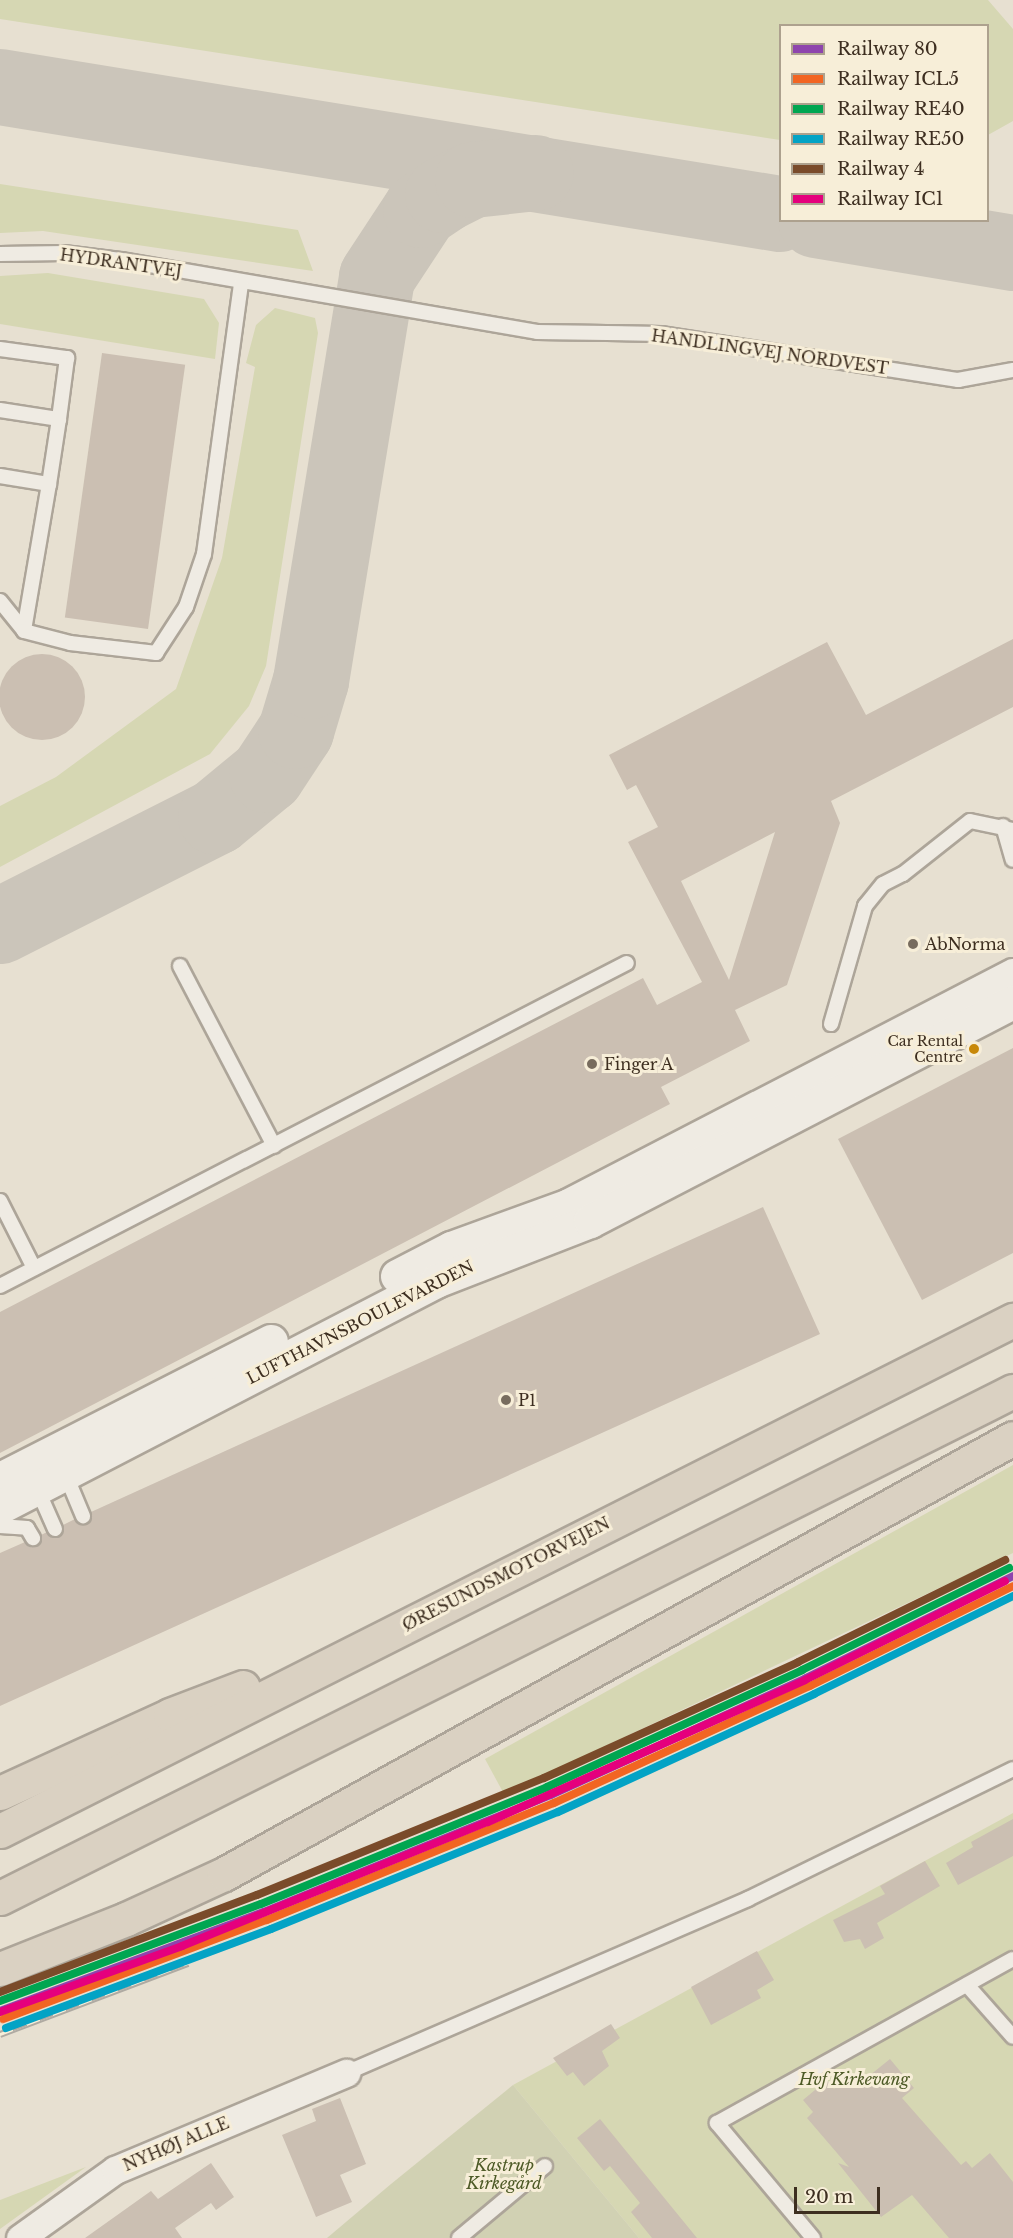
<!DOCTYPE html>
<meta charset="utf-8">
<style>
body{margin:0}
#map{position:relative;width:1013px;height:2238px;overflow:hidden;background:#e7e0d1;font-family:"Libre Baskerville",serif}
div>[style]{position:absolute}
.green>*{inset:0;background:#d6d7b3}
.cemetery>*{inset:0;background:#d1d1b3}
.taxiway>*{height:76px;margin:-38px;padding:0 38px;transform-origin:38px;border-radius:38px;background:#cbc5ba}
.building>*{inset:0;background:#cbbfb2;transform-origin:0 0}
.round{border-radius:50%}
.roads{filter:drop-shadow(2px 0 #ada599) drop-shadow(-2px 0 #ada599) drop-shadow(0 2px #ada599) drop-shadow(0 -2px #ada599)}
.service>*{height:14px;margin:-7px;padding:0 7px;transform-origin:7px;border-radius:7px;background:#efebe3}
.minor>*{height:27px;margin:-13.5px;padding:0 13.5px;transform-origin:13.5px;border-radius:13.5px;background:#efebe3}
.tertiary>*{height:33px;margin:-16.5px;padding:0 16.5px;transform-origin:16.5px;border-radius:16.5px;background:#efebe3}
.motorway>*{height:33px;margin:-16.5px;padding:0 16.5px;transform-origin:16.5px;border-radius:16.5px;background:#dad1c2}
.rail>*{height:7px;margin-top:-3.5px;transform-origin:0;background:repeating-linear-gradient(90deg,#f7eed8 0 14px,#afaaa2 0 28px);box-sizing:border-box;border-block:2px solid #afaaa2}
.rail-1>*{height:8px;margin:-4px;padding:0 4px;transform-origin:4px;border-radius:4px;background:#8e44ad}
.rail-2>*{height:8px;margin:-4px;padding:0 4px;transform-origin:4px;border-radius:4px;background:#f26522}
.rail-3>*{height:8px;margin:-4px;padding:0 4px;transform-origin:4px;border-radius:4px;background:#00a651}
.rail-4>*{height:8px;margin:-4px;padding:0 4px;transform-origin:4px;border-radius:4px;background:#03a3c5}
.rail-5>*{height:8px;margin:-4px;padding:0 4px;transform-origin:4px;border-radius:4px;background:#7a4b2a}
.rail-6>*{height:8px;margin:-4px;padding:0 4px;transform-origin:4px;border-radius:4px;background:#e5007d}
.dots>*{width:16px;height:16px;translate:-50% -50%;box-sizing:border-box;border:3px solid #f7eed8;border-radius:50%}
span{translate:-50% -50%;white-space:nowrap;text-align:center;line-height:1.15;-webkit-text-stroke:6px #f7eed8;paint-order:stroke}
.bus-label{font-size:14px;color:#3d2e20}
.right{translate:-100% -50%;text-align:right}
.street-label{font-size:16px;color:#3d2e20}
.poi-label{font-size:16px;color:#3d2e20}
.left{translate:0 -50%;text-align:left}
.park-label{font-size:16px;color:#4d5a26;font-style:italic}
.legend{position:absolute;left:779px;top:24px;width:210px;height:198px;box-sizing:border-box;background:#f7eed8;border:2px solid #ada18e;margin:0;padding:8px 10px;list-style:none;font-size:18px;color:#3d2e20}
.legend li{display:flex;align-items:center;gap:12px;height:30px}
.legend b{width:30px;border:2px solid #ada18e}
.scale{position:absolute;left:794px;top:2187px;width:86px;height:27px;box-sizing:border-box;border:3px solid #3d2e20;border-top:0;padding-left:8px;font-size:18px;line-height:21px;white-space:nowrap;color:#3d2e20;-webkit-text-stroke:4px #f7eed8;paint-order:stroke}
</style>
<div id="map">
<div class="green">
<i style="clip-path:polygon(0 0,988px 0,1013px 29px,1013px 121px,988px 135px,988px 26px,780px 26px,780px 140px,0 19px)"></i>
<i style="clip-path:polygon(0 184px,298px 230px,313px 271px,43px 231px,0 233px)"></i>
<i style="clip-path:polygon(48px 273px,204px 299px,219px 323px,215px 359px,0 324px,0 276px)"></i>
<i style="clip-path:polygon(275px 308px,315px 318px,318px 333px,266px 666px,249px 706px,210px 754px,0 867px,0 806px,56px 777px,176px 689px,222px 558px,255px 367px,246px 363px,256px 325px)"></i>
<i style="clip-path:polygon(1013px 1465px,1013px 1553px,504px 1794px,485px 1759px)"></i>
<i style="clip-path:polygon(1013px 1813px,1013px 2238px,639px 2238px,513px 2085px)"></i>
<i style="clip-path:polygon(86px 2167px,0 2229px,0 2200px)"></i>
</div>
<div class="cemetery">
<i style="clip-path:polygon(513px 2085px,639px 2238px,327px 2238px,391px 2184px)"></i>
</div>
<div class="taxiway">
<i style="left:0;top:87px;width:790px;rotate:9.25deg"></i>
<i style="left:816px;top:220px;width:200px;rotate:9.5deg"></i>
<i style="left:0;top:926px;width:242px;rotate:-26.8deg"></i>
<i style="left:216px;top:817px;width:66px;rotate:-39.5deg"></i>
<i style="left:267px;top:775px;width:53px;rotate:-56.6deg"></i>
<i style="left:296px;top:731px;width:52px;rotate:-73.3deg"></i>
<i style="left:311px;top:681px;width:409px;rotate:-80.7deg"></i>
<i style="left:377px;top:277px;width:80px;rotate:-56.7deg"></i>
<i style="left:421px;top:210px;width:27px;rotate:-34deg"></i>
<i style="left:443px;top:195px;width:34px;rotate:-27deg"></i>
<i style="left:473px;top:180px;width:63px;rotate:-6.3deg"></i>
</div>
<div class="building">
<i style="left:102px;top:353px;width:84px;height:267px;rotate:8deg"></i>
<i style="clip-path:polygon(evenodd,1013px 639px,1013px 707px,831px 801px,840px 823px,787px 985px,735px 1010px,750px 1041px,661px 1087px,670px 1104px,0 1453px,0 1312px,643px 978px,657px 1005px,702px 982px,628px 842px,658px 827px,636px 785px,627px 790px,609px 755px,827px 642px,866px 715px,1013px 639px,775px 832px,729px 980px,681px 881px,775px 832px)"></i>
<i class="round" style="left:-1px;top:654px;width:86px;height:86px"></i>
<i style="clip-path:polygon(1013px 1048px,1013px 1253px,922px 1300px,838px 1139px)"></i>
<i style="clip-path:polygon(763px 1207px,820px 1334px,0 1706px,0 1553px,25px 1542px,37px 1546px,41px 1535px,47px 1532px,59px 1537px,63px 1525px,75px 1519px,87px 1524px,91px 1512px)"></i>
<i style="clip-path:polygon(1013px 1819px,1013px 1856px,958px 1885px,946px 1863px,973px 1847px,971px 1842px)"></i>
<i style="clip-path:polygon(925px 1861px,940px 1886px,877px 1923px,884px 1938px,865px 1949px,860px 1939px,844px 1942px,833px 1920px,885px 1894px,880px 1886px)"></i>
<i style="clip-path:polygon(757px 1951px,774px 1980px,757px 1990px,761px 1998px,711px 2025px,691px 1987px)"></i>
<i style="clip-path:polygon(611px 2024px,620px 2038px,602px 2051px,609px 2066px,584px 2086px,573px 2072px,567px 2076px,553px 2058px)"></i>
<i style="clip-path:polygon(890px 2059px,914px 2088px,902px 2098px,961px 2165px,966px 2161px,972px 2168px,990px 2153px,1013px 2182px,1013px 2238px,949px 2238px,912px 2195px,881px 2217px,838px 2163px,849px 2167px,807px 2118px,813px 2112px,803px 2100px,827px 2080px,834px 2089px,843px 2081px,847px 2086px,855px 2080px,859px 2084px)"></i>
<i style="clip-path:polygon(340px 2098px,366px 2164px,340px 2175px,352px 2202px,316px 2217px,282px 2135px,316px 2121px,312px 2109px)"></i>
<i style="clip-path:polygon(600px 2119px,657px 2189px,697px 2238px,652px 2238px,631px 2212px,640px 2203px,610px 2166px,604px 2171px,577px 2138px)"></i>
<i style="clip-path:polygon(211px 2163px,234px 2197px,216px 2210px,211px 2203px,175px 2228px,182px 2238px,85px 2238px,151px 2191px,158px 2199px)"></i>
</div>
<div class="roads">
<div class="service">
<i style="left:0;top:254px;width:64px;rotate:-0.9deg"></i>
<i style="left:64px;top:253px;width:57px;rotate:7deg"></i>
<i style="left:121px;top:260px;width:422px;rotate:9.8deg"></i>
<i style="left:537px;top:332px;width:124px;rotate:0.9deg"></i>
<i style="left:661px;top:334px;width:301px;rotate:8.8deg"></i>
<i style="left:958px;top:380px;width:56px;rotate:-10.3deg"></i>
<i style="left:0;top:349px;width:68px;rotate:7.7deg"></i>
<i style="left:67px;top:358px;width:62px;rotate:97.5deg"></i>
<i style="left:0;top:410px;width:60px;rotate:8.7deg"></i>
<i style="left:59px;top:419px;width:66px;rotate:98.7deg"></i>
<i style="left:0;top:476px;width:50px;rotate:9.3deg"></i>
<i style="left:49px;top:484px;width:149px;rotate:99.7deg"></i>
<i style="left:0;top:601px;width:38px;rotate:51deg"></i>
<i style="left:24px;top:631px;width:48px;rotate:14.6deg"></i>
<i style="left:70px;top:643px;width:87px;rotate:6.6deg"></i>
<i style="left:156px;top:653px;width:55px;rotate:-56.9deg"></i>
<i style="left:186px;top:607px;width:56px;rotate:-71.2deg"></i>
<i style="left:204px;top:554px;width:274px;rotate:-82.2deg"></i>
<i style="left:1003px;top:826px;width:35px;rotate:74deg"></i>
<i style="left:180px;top:966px;width:203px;rotate:62.4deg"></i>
<i style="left:831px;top:1024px;width:123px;rotate:-73.9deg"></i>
<i style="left:865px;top:906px;width:28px;rotate:-51deg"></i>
<i style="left:883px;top:884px;width:22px;rotate:-27deg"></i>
<i style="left:903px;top:874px;width:85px;rotate:-38.3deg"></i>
<i style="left:970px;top:821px;width:44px;rotate:11.8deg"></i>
<i style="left:0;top:1201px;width:75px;rotate:63.1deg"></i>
<i style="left:0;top:1286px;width:705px;rotate:-27.26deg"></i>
<i style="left:65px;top:1473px;width:47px;rotate:67.3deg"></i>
<i style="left:36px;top:1486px;width:47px;rotate:66.2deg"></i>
<i style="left:0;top:1526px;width:27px;rotate:4deg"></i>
<i style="left:27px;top:1528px;width:12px;rotate:59deg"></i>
<i style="left:967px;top:1985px;width:69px;rotate:48.5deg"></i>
<i style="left:346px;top:2073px;width:438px;rotate:-23.4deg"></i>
<i style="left:748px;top:1899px;width:295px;rotate:-26.1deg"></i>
<i style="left:459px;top:2238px;width:112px;rotate:-39.9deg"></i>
<i style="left:813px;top:2238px;width:150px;rotate:-129.9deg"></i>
<i style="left:717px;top:2123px;width:338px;rotate:-29deg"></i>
</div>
<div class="minor">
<i style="left:20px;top:2238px;width:117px;rotate:-35.6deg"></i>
<i style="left:115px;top:2170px;width:251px;rotate:-22.8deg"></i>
</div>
<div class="tertiary">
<i style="left:397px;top:1276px;width:61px;rotate:-27.4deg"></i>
<i style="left:451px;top:1248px;width:126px;rotate:-20deg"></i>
<i style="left:569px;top:1205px;width:500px;rotate:-27.38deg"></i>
<i style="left:0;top:1479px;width:304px;rotate:-27deg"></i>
<i style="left:0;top:1507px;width:491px;rotate:-27.4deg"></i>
<i style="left:436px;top:1281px;width:165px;rotate:-21.3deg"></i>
<i style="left:590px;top:1221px;width:476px;rotate:-27.4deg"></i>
</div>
<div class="motorway">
<i style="left:0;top:1793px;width:187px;rotate:-24.6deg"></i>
<i style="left:170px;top:1715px;width:78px;rotate:-21deg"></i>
<i style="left:0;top:1831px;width:1135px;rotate:-26.77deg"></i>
<i style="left:0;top:1898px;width:1133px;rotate:-26.59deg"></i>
<i style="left:0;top:1969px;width:136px;rotate:-21.6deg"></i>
<i style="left:126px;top:1919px;width:108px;rotate:-24.7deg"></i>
<i style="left:224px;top:1874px;width:901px;rotate:-28.92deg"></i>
</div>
</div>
<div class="rail">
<i style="left:0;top:2034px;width:201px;rotate:-20.7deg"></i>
</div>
<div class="rail-1">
<i style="left:0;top:2011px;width:282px;rotate:-20.6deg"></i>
<i style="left:264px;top:1912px;width:310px;rotate:-22.2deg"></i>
<i style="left:551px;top:1795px;width:281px;rotate:-24.6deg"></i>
<i style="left:806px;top:1678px;width:231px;rotate:-26.2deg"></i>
</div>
<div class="rail-2">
<i style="left:3px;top:2019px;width:282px;rotate:-20.6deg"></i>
<i style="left:267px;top:1920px;width:310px;rotate:-22.2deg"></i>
<i style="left:554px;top:1803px;width:281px;rotate:-24.6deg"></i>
<i style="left:810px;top:1686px;width:226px;rotate:-26.2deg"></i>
</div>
<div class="rail-3">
<i style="left:0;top:2001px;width:278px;rotate:-20.4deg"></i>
<i style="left:261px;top:1904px;width:309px;rotate:-22.2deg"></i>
<i style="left:547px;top:1787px;width:281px;rotate:-24.6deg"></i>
<i style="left:802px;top:1670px;width:231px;rotate:-26.2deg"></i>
</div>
<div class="rail-4">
<i style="left:6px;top:2028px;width:283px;rotate:-20.5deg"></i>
<i style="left:271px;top:1929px;width:310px;rotate:-22.2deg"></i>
<i style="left:558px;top:1812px;width:282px;rotate:-24.7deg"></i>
<i style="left:814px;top:1694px;width:222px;rotate:-26.2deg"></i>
</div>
<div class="rail-5">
<i style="left:0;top:1992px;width:275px;rotate:-20.7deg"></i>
<i style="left:257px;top:1895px;width:310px;rotate:-22.2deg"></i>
<i style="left:544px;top:1778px;width:279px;rotate:-24.5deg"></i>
<i style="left:798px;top:1662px;width:231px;rotate:-26.2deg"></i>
</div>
<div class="rail-6">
<i style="left:0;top:2012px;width:194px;rotate:-19.9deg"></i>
<i style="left:182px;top:1946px;width:330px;rotate:-22.1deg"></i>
<i style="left:488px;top:1822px;width:347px;rotate:-24.1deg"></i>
<i style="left:805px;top:1680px;width:223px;rotate:-26.3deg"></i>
</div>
<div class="dots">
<i style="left:913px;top:944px;background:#786c5e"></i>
<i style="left:974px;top:1049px;background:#c88808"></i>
<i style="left:592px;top:1064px;background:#786c5e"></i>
<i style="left:506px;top:1400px;background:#786c5e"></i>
</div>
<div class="bus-label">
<span class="right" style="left:963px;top:1049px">Car Rental<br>Centre</span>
</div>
<div class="street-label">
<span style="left:121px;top:263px;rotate:8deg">HYDRANTVEJ</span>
<span style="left:770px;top:352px;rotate:8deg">HANDLINGVEJ NORDVEST</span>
<span style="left:360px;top:1322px;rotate:-27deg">LUFTHAVNSBOULEVARDEN</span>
<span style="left:506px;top:1574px;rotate:-27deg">ØRESUNDSMOTORVEJEN</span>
<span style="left:176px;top:2144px;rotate:-23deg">NYHØJ ALLE</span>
</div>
<div class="poi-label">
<span class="left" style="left:925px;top:944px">AbNorma</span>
<span class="left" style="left:604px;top:1064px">Finger A</span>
<span class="left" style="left:518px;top:1400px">P1</span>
</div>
<div class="park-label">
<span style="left:854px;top:2079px">Hvf Kirkevang</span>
<span style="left:504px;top:2174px">Kastrup<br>Kirkegård</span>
</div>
<ul class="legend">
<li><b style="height:8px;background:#8e44ad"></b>Railway 80</li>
<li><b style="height:8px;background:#f26522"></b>Railway ICL5</li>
<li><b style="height:8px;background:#00a651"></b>Railway RE40</li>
<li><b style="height:8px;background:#03a3c5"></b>Railway RE50</li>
<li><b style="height:8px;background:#7a4b2a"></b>Railway 4</li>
<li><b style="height:8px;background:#e5007d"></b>Railway IC1</li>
</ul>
<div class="scale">20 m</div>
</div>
